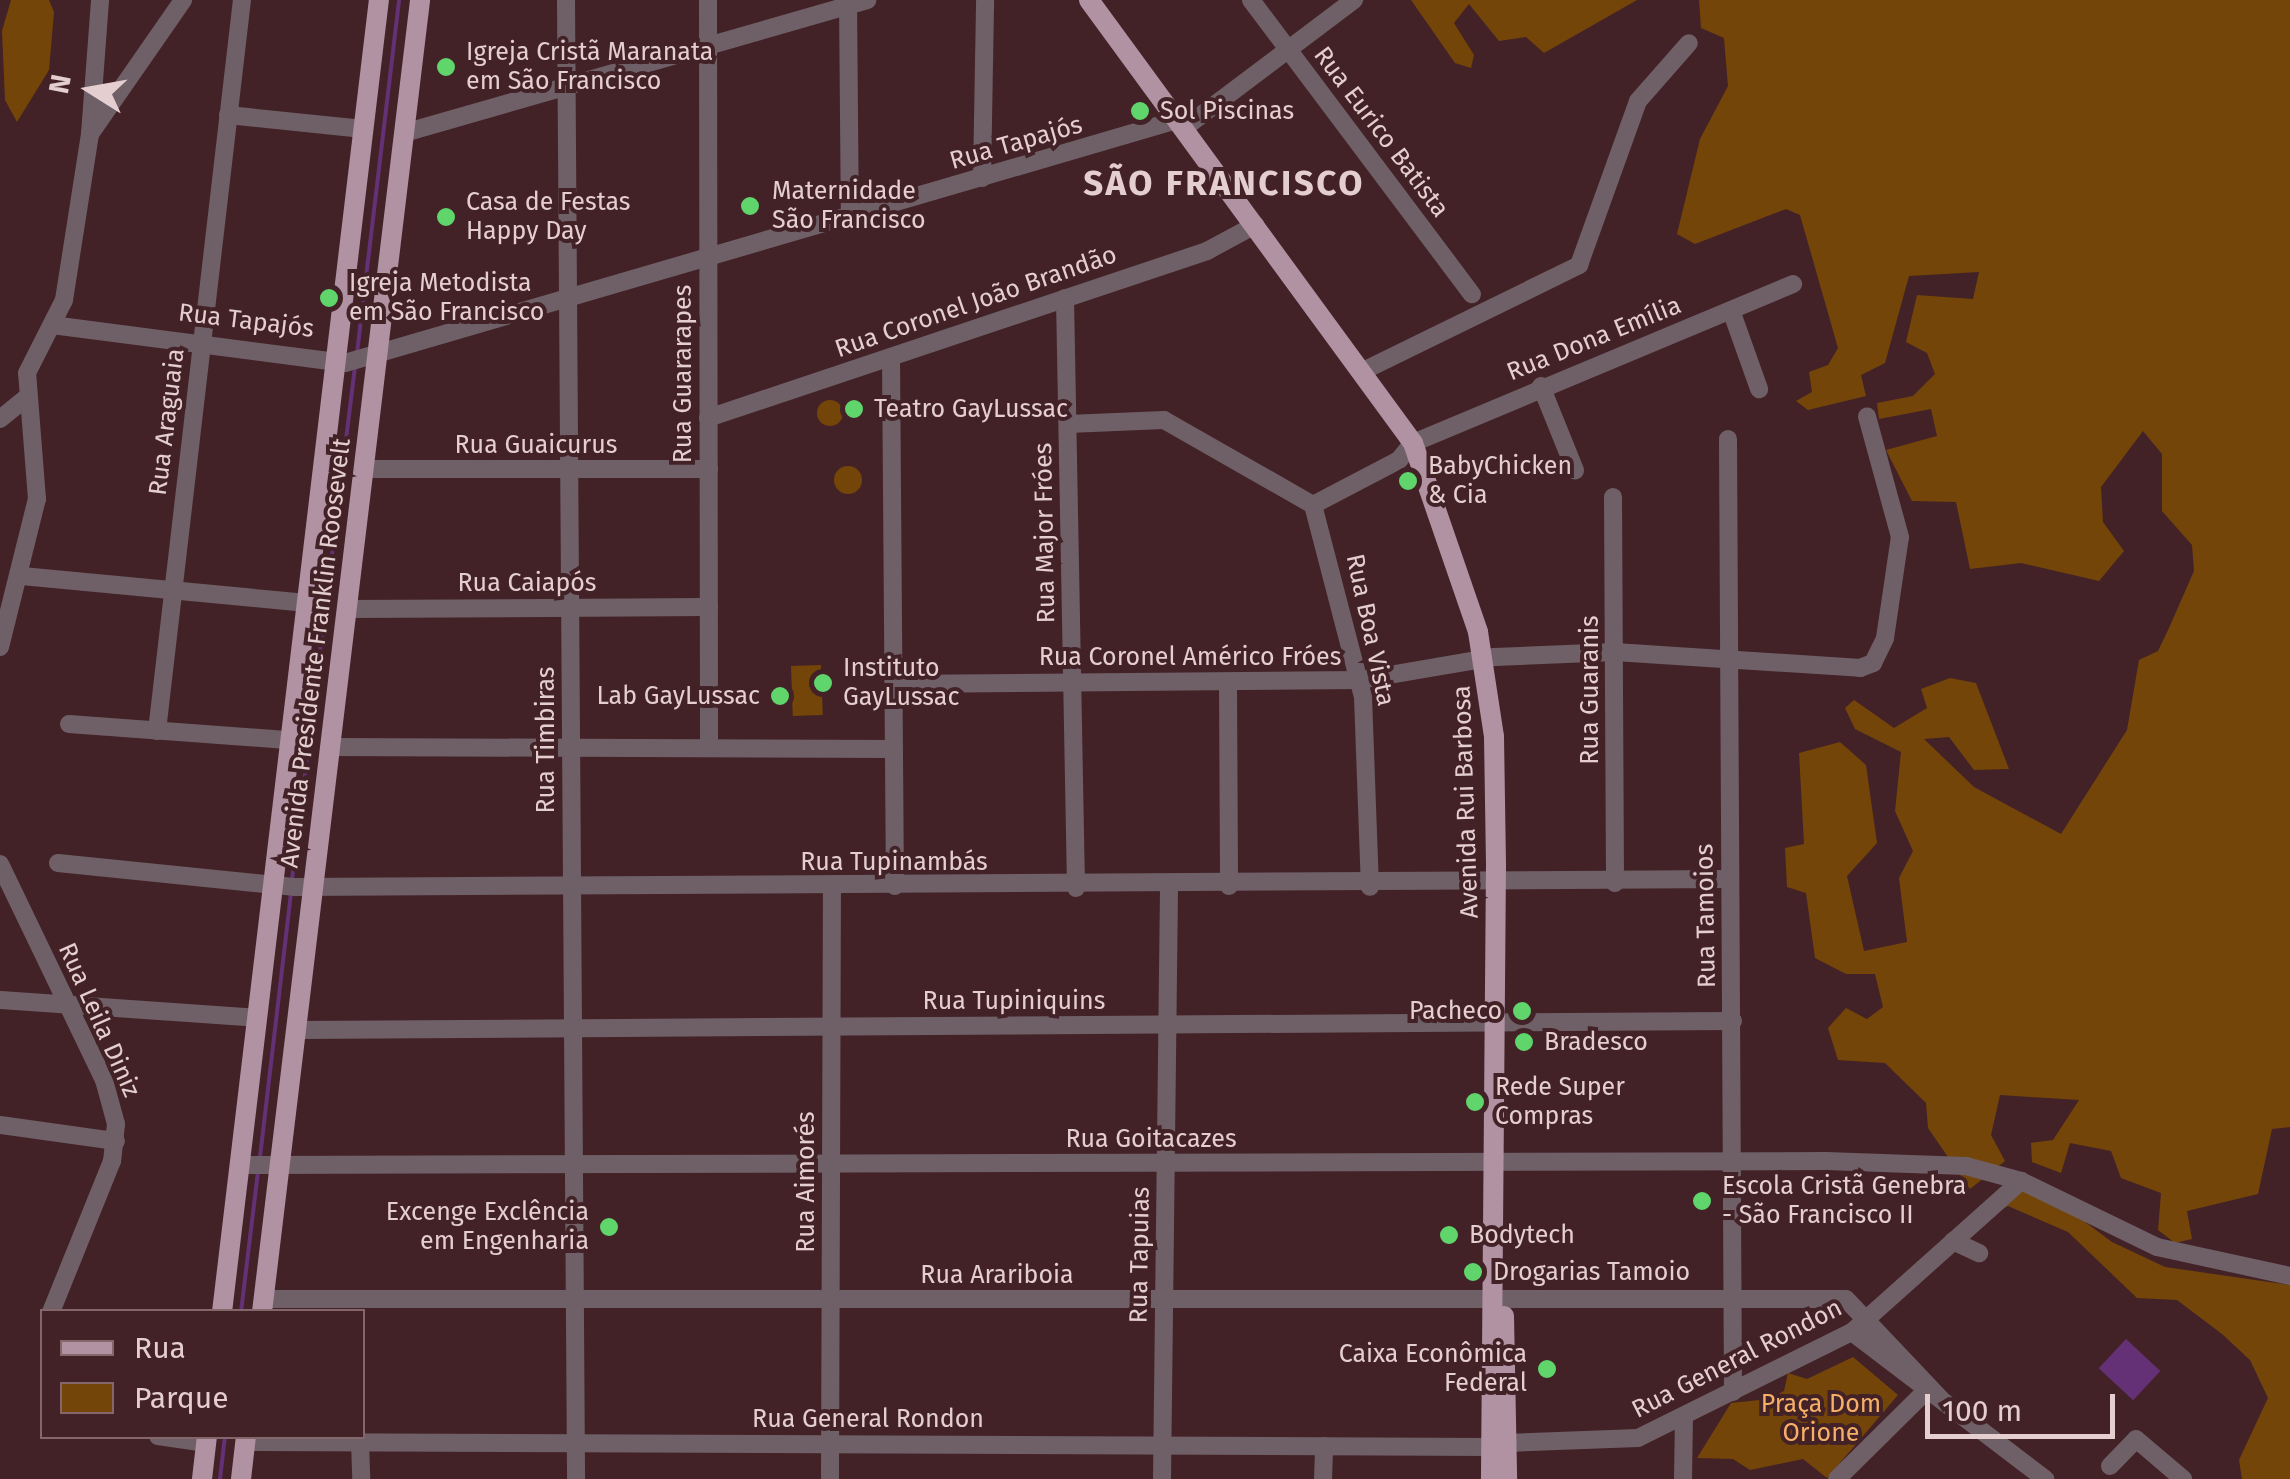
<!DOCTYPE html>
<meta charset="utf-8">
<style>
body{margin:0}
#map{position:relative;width:2290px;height:1479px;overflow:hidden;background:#432227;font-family:"Fira Sans",sans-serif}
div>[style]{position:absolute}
.green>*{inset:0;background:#744508;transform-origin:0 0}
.round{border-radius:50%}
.water>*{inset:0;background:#653176;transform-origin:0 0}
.stream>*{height:4px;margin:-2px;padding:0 2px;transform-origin:2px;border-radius:2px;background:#653176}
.minor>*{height:18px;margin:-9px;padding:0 9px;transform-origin:9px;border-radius:9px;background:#6f6068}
.major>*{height:20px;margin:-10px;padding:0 10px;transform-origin:10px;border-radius:10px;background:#b092a2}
.dots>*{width:28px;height:28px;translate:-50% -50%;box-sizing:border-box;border:5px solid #432227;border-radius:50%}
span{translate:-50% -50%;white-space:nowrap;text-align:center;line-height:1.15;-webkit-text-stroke:8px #432227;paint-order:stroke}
.poi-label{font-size:25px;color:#e4ced0}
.left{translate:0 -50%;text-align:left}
.right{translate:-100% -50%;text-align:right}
.street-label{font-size:25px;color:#e4ced0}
.park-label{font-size:25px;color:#f6af67}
.district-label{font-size:35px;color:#e4ced0;font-weight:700;letter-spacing:2.5px}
.legend{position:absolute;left:40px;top:1309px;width:325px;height:130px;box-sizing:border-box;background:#432227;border:2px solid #83676b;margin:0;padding:12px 18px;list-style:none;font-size:30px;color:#e4ced0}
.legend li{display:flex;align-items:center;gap:20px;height:50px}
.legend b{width:50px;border:2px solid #83676b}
.north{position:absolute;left:40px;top:40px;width:100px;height:100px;-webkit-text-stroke:8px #432227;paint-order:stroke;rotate:281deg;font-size:28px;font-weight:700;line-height:40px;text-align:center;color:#e4ced0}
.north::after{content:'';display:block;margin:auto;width:35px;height:45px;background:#e4ced0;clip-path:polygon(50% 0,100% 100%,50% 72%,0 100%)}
.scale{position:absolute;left:1925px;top:1394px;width:190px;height:45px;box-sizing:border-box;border:5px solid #e4ced0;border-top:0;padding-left:12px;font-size:30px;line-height:35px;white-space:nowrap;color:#e4ced0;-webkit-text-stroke:8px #432227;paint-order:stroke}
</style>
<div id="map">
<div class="green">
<i style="clip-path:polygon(11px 0,49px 0,54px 12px,49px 70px,17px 122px,5px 100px,2px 31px)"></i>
<i style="clip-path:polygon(1411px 0,1637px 0,1544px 53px,1526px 37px,1499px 41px,1469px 4px,1454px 23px,1474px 55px,1471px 68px,1455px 63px)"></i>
<i style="clip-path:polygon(1699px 0,2290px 0,2290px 1127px,2272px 1129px,2258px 1194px,2187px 1211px,2192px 1239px,2175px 1243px,2158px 1230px,2161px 1193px,2121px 1178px,2111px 1151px,2070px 1143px,2061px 1173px,2032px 1162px,2031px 1143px,2053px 1140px,2079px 1100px,2000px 1095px,1991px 1135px,2005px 1161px,1970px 1189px,1928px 1128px,1926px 1103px,1885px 1063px,1838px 1060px,1828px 1028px,1846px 1008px,1867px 1019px,1883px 1007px,1875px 974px,1846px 974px,1815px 958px,1806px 893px,1787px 887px,1785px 848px,1804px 844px,1799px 753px,1840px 742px,1866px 765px,1877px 843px,1847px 876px,1864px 951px,1907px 942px,1899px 878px,1913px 851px,1895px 811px,1901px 752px,1855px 729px,1845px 708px,1854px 700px,1894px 728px,1927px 708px,1921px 689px,1950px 678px,1976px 683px,2009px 769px,1974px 770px,1949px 737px,1924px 739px,1974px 787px,2061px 834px,2127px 730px,2139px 660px,2158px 651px,2169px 628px,2194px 571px,2192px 545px,2162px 511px,2162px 454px,2143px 431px,2101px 487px,2103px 522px,2124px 551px,2099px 581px,2021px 563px,1970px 569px,1956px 502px,1912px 501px,1886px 450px,1937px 436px,1931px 409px,1879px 419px,1877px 403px,1913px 396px,1935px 374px,1927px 353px,1906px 342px,1917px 295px,1973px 299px,1979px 272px,1909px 276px,1885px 363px,1861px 375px,1866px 396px,1808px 410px,1796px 401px,1812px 392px,1809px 372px,1828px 365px,1838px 348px,1800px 215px,1786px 209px,1695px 244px,1677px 234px,1700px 139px,1728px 86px,1724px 38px,1701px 28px)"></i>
<i class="round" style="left:817px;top:400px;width:26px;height:26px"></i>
<i class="round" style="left:834px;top:466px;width:28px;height:28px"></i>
<i style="left:821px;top:665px;width:50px;height:30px;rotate:88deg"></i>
<i style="clip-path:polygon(2038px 1187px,2112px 1242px,2165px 1267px,2290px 1285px,2290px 1479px,2242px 1479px,2239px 1460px,2268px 1398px,2250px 1360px,2222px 1334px,2177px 1300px,2137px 1298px,2068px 1232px,2008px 1206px,1979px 1221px,1974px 1213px,2012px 1188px)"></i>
<i style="clip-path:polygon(1853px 1357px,1898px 1395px,1827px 1478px,1803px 1459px,1750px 1470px,1733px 1459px,1697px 1458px,1731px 1403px,1769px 1399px,1784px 1391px,1788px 1373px,1807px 1379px)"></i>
</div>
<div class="water">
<i style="left:2126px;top:1339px;width:47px;height:40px;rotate:43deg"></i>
</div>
<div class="stream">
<i style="left:357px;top:353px;width:355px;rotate:-83.2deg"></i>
<i style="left:292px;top:879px;width:516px;rotate:-82.99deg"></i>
<i style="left:260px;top:1157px;width:266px;rotate:-83.3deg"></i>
<i style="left:241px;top:1312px;width:142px;rotate:-83.1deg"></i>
<i style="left:220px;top:1479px;width:43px;rotate:-83.4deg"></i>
</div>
<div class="minor">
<i style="left:566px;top:0;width:1479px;rotate:89.61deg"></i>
<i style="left:708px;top:0;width:748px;rotate:89.92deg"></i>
<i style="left:848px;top:0;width:217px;rotate:89.5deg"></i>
<i style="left:1251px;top:0;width:368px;rotate:53.1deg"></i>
<i style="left:228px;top:115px;width:136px;rotate:5.9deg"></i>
<i style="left:1184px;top:128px;width:213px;rotate:-37deg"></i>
<i style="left:404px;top:133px;width:482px;rotate:-16deg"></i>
<i style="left:90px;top:134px;width:134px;rotate:-85.7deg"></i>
<i style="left:982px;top:178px;width:178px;rotate:-89deg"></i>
<i style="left:1065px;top:298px;width:590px;rotate:88.93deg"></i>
<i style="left:1732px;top:313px;width:81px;rotate:70.4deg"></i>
<i style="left:52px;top:325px;width:295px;rotate:7.4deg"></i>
<i style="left:345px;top:363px;width:867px;rotate:-16.28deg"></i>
<i style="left:891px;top:357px;width:529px;rotate:89.57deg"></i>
<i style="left:1363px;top:371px;width:241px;rotate:-26.1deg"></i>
<i style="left:1579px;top:265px;width:174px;rotate:-70.2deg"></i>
<i style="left:1638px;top:101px;width:77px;rotate:-48.7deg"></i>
<i style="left:1541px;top:386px;width:91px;rotate:68deg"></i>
<i style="left:708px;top:418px;width:526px;rotate:-18.5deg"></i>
<i style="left:1207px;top:251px;width:55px;rotate:-28.4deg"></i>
<i style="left:0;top:419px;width:33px;rotate:-39deg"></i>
<i style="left:1068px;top:424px;width:96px;rotate:-2.4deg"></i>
<i style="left:1164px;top:420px;width:172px;rotate:29.7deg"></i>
<i style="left:1313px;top:505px;width:97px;rotate:-27.6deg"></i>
<i style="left:1399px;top:460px;width:22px;rotate:-51deg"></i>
<i style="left:1413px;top:443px;width:412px;rotate:-22.7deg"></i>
<i style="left:1728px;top:439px;width:953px;rotate:89.7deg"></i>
<i style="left:363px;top:469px;width:346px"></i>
<i style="left:1613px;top:497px;width:386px;rotate:89.7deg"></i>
<i style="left:1313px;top:505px;width:198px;rotate:75.4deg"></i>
<i style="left:1363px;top:697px;width:190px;rotate:87.9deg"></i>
<i style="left:22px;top:576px;width:286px;rotate:5.4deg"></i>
<i style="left:346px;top:609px;width:363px;rotate:-0.3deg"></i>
<i style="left:0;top:647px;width:153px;rotate:-76deg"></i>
<i style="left:37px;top:499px;width:126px;rotate:-94.5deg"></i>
<i style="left:27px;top:373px;width:82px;rotate:-63.1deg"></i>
<i style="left:64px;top:300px;width:168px;rotate:-81.1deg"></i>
<i style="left:90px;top:134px;width:163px;rotate:-55.2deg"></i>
<i style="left:1228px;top:683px;width:203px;rotate:89.7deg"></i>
<i style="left:894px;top:684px;width:466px;rotate:-0.5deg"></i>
<i style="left:1360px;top:680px;width:137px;rotate:-9.7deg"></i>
<i style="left:1495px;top:657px;width:120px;rotate:-2.4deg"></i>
<i style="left:1615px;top:652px;width:246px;rotate:3.7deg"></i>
<i style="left:1860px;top:668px;width:14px;rotate:-21deg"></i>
<i style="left:1873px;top:663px;width:28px;rotate:-64deg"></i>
<i style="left:1885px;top:638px;width:102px;rotate:-81.6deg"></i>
<i style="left:1900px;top:537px;width:125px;rotate:-105.3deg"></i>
<i style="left:69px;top:724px;width:221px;rotate:4.2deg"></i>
<i style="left:157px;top:731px;width:736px;rotate:-83.37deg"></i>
<i style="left:330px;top:747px;width:564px;rotate:0.2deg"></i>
<i style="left:58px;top:863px;width:239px;rotate:5.8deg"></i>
<i style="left:296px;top:887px;width:1434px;rotate:-0.32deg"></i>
<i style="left:0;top:864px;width:240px;rotate:64.3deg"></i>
<i style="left:104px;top:1080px;width:46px;rotate:74.7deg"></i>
<i style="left:116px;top:1124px;width:37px;rotate:96deg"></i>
<i style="left:112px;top:1161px;width:163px;rotate:112deg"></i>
<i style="left:1px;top:1000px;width:257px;rotate:4deg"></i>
<i style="left:296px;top:1030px;width:1437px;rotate:-0.36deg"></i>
<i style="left:0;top:1125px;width:117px;rotate:7.9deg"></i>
<i style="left:239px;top:1165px;width:1587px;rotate:-0.14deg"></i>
<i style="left:1826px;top:1161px;width:140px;rotate:2deg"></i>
<i style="left:1966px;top:1166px;width:57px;rotate:15.3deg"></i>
<i style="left:1953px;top:1241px;width:29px;rotate:25deg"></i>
<i style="left:263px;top:1299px;width:1583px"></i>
<i style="left:1846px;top:1299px;width:138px;rotate:46.5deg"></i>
<i style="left:1852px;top:1332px;width:243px;rotate:37.3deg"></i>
<i style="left:158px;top:1436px;width:49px;rotate:8.3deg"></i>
<i style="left:246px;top:1442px;width:1245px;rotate:0.23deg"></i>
<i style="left:360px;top:1442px;width:37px;rotate:88deg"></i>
<i style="left:1507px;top:1443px;width:131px;rotate:-2.2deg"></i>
<i style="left:1638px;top:1438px;width:239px;rotate:-26.4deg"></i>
<i style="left:1852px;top:1332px;width:227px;rotate:-41.8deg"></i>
<i style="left:2021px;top:1181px;width:151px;rotate:25.9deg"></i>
<i style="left:2157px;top:1247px;width:136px;rotate:12.3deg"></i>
<i style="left:2110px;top:1466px;width:37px;rotate:-46deg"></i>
<i style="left:2136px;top:1439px;width:62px;rotate:40.4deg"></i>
<i style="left:830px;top:1479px;width:593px;rotate:-89.81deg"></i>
<i style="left:1162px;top:1479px;width:593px;rotate:-89.32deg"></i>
<i style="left:1323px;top:1479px;width:33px;rotate:-88deg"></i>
<i style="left:1683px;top:1479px;width:62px;rotate:-89.1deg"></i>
<i style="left:1837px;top:1479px;width:129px;rotate:-44.7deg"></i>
</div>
<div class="major">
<i style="left:1089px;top:0;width:549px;rotate:53.82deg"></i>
<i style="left:1413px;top:443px;width:200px;rotate:71deg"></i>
<i style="left:1478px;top:632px;width:106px;rotate:81.3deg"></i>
<i style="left:1494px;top:737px;width:127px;rotate:89.1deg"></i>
<i style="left:1496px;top:864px;width:615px;rotate:90.47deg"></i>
<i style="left:222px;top:1312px;width:1321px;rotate:-83.18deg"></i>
<i style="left:262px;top:1312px;width:1321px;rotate:-83.13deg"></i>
<i style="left:1504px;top:1316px;width:163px;rotate:88.9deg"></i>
<i style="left:202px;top:1479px;width:43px;rotate:-83.4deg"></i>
<i style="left:241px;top:1479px;width:43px;rotate:-83.4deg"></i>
</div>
<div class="dots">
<i style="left:446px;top:67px;background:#5fd56b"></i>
<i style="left:1140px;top:111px;background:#5fd56b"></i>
<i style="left:750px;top:206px;background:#5fd56b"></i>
<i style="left:446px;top:217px;background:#5fd56b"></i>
<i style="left:329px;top:298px;background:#5fd56b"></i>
<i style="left:854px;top:409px;background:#5fd56b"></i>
<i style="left:1408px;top:481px;background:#5fd56b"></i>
<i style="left:823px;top:683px;background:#5fd56b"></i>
<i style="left:780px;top:696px;background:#5fd56b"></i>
<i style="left:1522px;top:1011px;background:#5fd56b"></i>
<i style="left:1524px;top:1042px;background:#5fd56b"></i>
<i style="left:1475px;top:1102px;background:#5fd56b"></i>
<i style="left:1702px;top:1201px;background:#5fd56b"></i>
<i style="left:609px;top:1227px;background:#5fd56b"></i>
<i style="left:1449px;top:1235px;background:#5fd56b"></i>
<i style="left:1473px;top:1272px;background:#5fd56b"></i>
<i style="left:1547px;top:1369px;background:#5fd56b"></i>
</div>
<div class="poi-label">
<span class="left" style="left:466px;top:67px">Igreja Cristã Maranata<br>em São Francisco</span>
<span class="left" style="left:1160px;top:111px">Sol Piscinas</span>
<span class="left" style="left:772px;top:206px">Maternidade<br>São Francisco</span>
<span class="left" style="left:466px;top:217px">Casa de Festas<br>Happy Day</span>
<span class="left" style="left:349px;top:298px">Igreja Metodista<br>em São Francisco</span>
<span class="left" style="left:874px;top:409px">Teatro GayLussac</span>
<span class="left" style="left:1428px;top:481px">BabyChicken<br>&amp; Cia</span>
<span class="left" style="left:843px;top:683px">Instituto<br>GayLussac</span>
<span class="right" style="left:760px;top:696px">Lab GayLussac</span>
<span class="right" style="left:1502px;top:1011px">Pacheco</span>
<span class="left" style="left:1544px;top:1042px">Bradesco</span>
<span class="left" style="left:1495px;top:1102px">Rede Super<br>Compras</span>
<span class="left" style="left:1722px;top:1201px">Escola Cristã Genebra<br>- São Francisco II</span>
<span class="right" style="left:589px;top:1227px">Excenge Exclência<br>em Engenharia</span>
<span class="left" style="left:1469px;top:1235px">Bodytech</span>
<span class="left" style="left:1493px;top:1272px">Drogarias Tamoio</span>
<span class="right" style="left:1527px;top:1369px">Caixa Econômica<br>Federal</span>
</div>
<div class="street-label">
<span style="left:1381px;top:132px;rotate:53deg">Rua Eurico Batista</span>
<span style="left:1016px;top:143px;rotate:-16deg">Rua Tapajós</span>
<span style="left:976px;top:302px;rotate:-19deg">Rua Coronel João Brandão</span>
<span style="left:246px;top:321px;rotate:7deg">Rua Tapajós</span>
<span style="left:1594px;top:339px;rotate:-22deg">Rua Dona Emília</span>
<span style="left:683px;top:374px;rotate:-90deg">Rua Guararapes</span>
<span style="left:167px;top:422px;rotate:-83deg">Rua Araguaia</span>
<span style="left:536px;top:445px">Rua Guaicurus</span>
<span style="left:1045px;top:533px;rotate:-91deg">Rua Major Fróes</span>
<span style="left:527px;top:583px">Rua Caiapós</span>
<span style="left:1370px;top:630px;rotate:78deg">Rua Boa Vista</span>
<span style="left:316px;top:653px;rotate:-83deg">Avenida Presidente Franklin Roosevelt</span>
<span style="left:1190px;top:657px">Rua Coronel Américo Fróes</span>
<span style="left:1590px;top:690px;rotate:-90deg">Rua Guaranis</span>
<span style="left:546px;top:740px;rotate:-90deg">Rua Timbiras</span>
<span style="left:1466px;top:802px;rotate:-92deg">Avenida Rui Barbosa</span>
<span style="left:894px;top:862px">Rua Tupinambás</span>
<span style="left:1706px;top:916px;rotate:-91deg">Rua Tamoios</span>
<span style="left:1014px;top:1001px">Rua Tupiniquins</span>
<span style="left:99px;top:1020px;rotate:66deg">Rua Leila Diniz</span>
<span style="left:1151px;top:1139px">Rua Goitacazes</span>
<span style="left:806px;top:1182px;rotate:-90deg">Rua Aimorés</span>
<span style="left:1140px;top:1255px;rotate:-89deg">Rua Tapuias</span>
<span style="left:997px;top:1275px">Rua Arariboia</span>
<span style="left:1737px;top:1359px;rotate:-27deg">Rua General Rondon</span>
<span style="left:868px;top:1419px">Rua General Rondon</span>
</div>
<div class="park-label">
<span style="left:1821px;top:1419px">Praça Dom<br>Orione</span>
</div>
<div class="district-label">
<span style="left:1224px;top:183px">SÃO FRANCISCO</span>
</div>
<ul class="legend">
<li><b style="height:12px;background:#b092a2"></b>Rua</li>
<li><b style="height:28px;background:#744508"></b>Parque</li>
</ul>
<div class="north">N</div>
<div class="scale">100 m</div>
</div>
